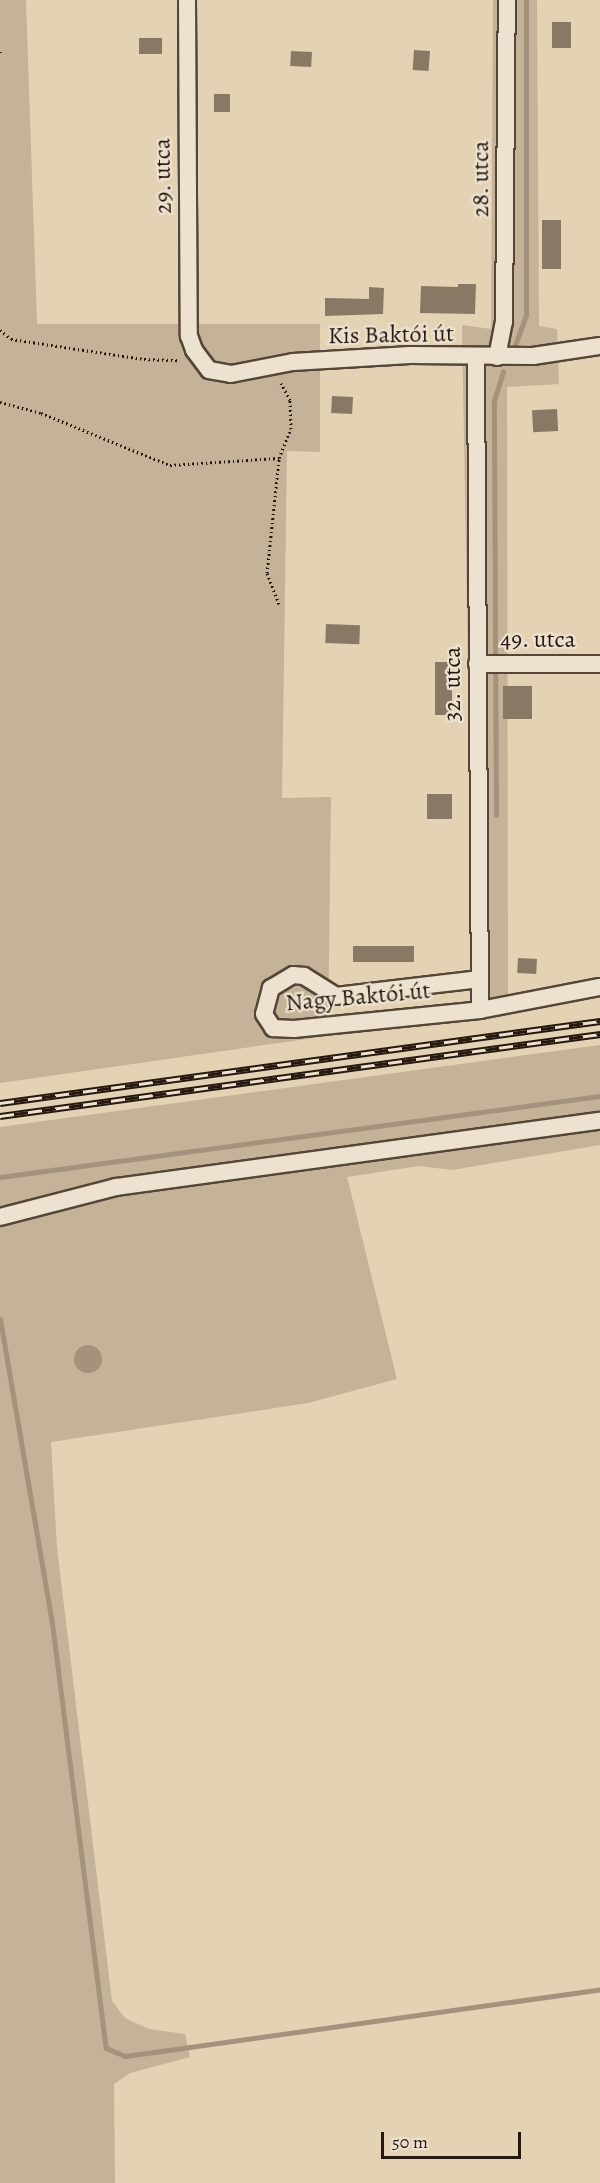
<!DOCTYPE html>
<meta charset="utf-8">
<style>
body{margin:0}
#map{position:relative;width:600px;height:2183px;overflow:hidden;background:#e4d2b5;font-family:Alegreya,serif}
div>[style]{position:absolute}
.green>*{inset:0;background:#c4b299}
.water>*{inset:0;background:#a3937d}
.round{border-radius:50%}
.stream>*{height:5px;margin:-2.5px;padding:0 2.5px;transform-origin:2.5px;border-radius:2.5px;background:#a3937d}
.building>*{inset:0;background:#887965;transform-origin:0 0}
.path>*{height:3px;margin-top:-1.5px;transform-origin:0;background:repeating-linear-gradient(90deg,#25180f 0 1.5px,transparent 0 4.5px)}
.roads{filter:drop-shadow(2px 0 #554638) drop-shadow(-2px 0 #554638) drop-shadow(0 2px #554638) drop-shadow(0 -2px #554638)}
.street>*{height:16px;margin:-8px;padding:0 8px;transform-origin:8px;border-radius:8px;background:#ede2cf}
.rail>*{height:7px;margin-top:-3.5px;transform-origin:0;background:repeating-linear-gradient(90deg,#ede2cf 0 14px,#25180f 0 28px);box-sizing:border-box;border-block:2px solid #25180f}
span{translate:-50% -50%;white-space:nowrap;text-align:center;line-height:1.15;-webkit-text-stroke:4.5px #ede2cf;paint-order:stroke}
.street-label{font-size:24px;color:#25180f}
.scale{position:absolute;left:381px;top:2132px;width:140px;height:27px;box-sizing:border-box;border:3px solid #25180f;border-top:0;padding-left:8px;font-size:18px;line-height:21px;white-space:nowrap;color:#25180f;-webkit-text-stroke:4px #ede2cf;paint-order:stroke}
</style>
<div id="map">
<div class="green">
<i style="clip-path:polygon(0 0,26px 0,37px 324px,320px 324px,320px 452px,287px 451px,282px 798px,331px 797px,328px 1036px,0 1083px)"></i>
<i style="clip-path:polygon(493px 0,537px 0,539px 326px,557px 329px,559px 384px,507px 387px,508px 1012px,474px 1016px,462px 325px,491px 329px)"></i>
<i style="clip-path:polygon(600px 1045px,600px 1145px,452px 1170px,419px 1166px,347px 1177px,397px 1379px,308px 1403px,51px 1442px,57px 1548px,112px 2001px,125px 2018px,149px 2029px,185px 2034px,190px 2057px,130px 2073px,114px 2084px,115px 2183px,0 2183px,0 1127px)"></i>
</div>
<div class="water">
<i class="round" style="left:74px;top:1345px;width:28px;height:28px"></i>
</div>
<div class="stream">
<i style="left:514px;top:348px;width:35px;rotate:-70deg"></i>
<i style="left:526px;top:315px;width:315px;rotate:-90deg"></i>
<i style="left:496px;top:815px;width:414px;rotate:-90.3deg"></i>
<i style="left:494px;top:401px;width:31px;rotate:-73deg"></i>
<i style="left:0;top:1177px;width:605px;rotate:-7.69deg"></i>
<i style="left:0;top:1319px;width:308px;rotate:80.3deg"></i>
<i style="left:52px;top:1623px;width:428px;rotate:82.8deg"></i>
<i style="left:106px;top:2048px;width:21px;rotate:23deg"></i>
<i style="left:125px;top:2056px;width:15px;rotate:-8deg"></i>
<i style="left:140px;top:2054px;width:465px;rotate:-8deg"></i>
</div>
<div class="building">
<i style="left:552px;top:22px;width:19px;height:26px"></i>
<i style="left:139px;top:38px;width:23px;height:16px"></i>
<i style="left:414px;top:50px;width:16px;height:20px;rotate:4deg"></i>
<i style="left:291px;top:51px;width:21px;height:15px;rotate:3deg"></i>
<i style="left:214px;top:94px;width:16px;height:18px"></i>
<i style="left:542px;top:220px;width:19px;height:49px"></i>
<i style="clip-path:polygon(458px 284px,476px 284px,475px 314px,420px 313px,421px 286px,458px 287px)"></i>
<i style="clip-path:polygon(369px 287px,384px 288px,383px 314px,325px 316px,325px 298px,369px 299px)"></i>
<i style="left:332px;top:396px;width:21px;height:17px;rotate:3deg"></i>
<i style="left:557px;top:409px;width:22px;height:25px;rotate:87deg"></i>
<i style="left:326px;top:624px;width:34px;height:19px;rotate:2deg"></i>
<i style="left:435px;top:662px;width:17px;height:53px"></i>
<i style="left:503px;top:686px;width:29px;height:33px"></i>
<i style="left:427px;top:794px;width:25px;height:25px"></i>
<i style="left:353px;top:946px;width:61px;height:16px"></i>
<i style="left:518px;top:958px;width:19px;height:15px;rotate:3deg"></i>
</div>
<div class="path">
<i style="left:0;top:51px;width:4px;rotate:90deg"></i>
<i style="left:0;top:330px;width:14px;rotate:39deg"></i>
<i style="left:11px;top:339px;width:134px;rotate:8.6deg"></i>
<i style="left:144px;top:359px;width:35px;rotate:2deg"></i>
<i style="left:0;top:402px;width:42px;rotate:15deg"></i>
<i style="left:41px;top:413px;width:139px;rotate:22deg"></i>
<i style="left:170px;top:465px;width:109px;rotate:-3.7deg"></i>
<i style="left:279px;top:604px;width:33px;rotate:-111deg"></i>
<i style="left:267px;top:573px;width:116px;rotate:-84deg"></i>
<i style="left:279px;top:458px;width:31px;rotate:-68deg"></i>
<i style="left:291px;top:429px;width:29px;rotate:-92deg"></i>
<i style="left:290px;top:400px;width:19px;rotate:-118deg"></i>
</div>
<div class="roads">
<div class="street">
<i style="left:187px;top:0;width:336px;rotate:89.7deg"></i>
<i style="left:189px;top:336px;width:15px;rotate:70deg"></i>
<i style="left:194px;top:350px;width:25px;rotate:53deg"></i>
<i style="left:209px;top:370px;width:22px;rotate:10deg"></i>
<i style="left:231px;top:374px;width:63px;rotate:-11deg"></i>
<i style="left:293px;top:362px;width:117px;rotate:-3.4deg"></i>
<i style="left:410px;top:355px;width:123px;rotate:0.5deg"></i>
<i style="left:533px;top:356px;width:68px;rotate:-8.5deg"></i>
<i style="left:497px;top:357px;width:36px;rotate:-79deg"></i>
<i style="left:504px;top:322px;width:322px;rotate:-89.5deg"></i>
<i style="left:476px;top:358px;width:652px;rotate:89.65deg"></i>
<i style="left:477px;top:664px;width:123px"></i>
<i style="left:480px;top:979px;width:145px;rotate:173.3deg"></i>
<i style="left:336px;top:996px;width:38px;rotate:-148deg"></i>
<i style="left:304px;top:976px;width:11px;rotate:-175deg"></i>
<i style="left:293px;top:975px;width:26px;rotate:149deg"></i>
<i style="left:271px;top:988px;width:27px;rotate:105deg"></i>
<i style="left:264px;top:1014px;width:17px;rotate:57deg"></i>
<i style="left:273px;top:1028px;width:21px;rotate:3deg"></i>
<i style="left:294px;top:1029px;width:187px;rotate:-5.8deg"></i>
<i style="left:480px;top:1010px;width:122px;rotate:-10.9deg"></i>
<i style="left:0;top:1217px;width:120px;rotate:-14.5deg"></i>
<i style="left:116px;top:1187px;width:488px;rotate:-7.8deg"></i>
</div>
</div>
<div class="rail">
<i style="left:0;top:1103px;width:606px;rotate:-7.78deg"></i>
<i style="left:0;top:1116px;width:606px;rotate:-7.78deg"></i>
</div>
<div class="street-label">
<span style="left:163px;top:176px;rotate:-91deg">29. utca</span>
<span style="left:481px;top:179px;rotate:-90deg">28. utca</span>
<span style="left:391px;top:335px;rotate:-1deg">Kis Baktói út</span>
<span style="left:538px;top:640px">49. utca</span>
<span style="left:453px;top:684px;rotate:-90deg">32. utca</span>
<span style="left:358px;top:997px;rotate:-5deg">Nagy Baktói út</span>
</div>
<div class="scale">50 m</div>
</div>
